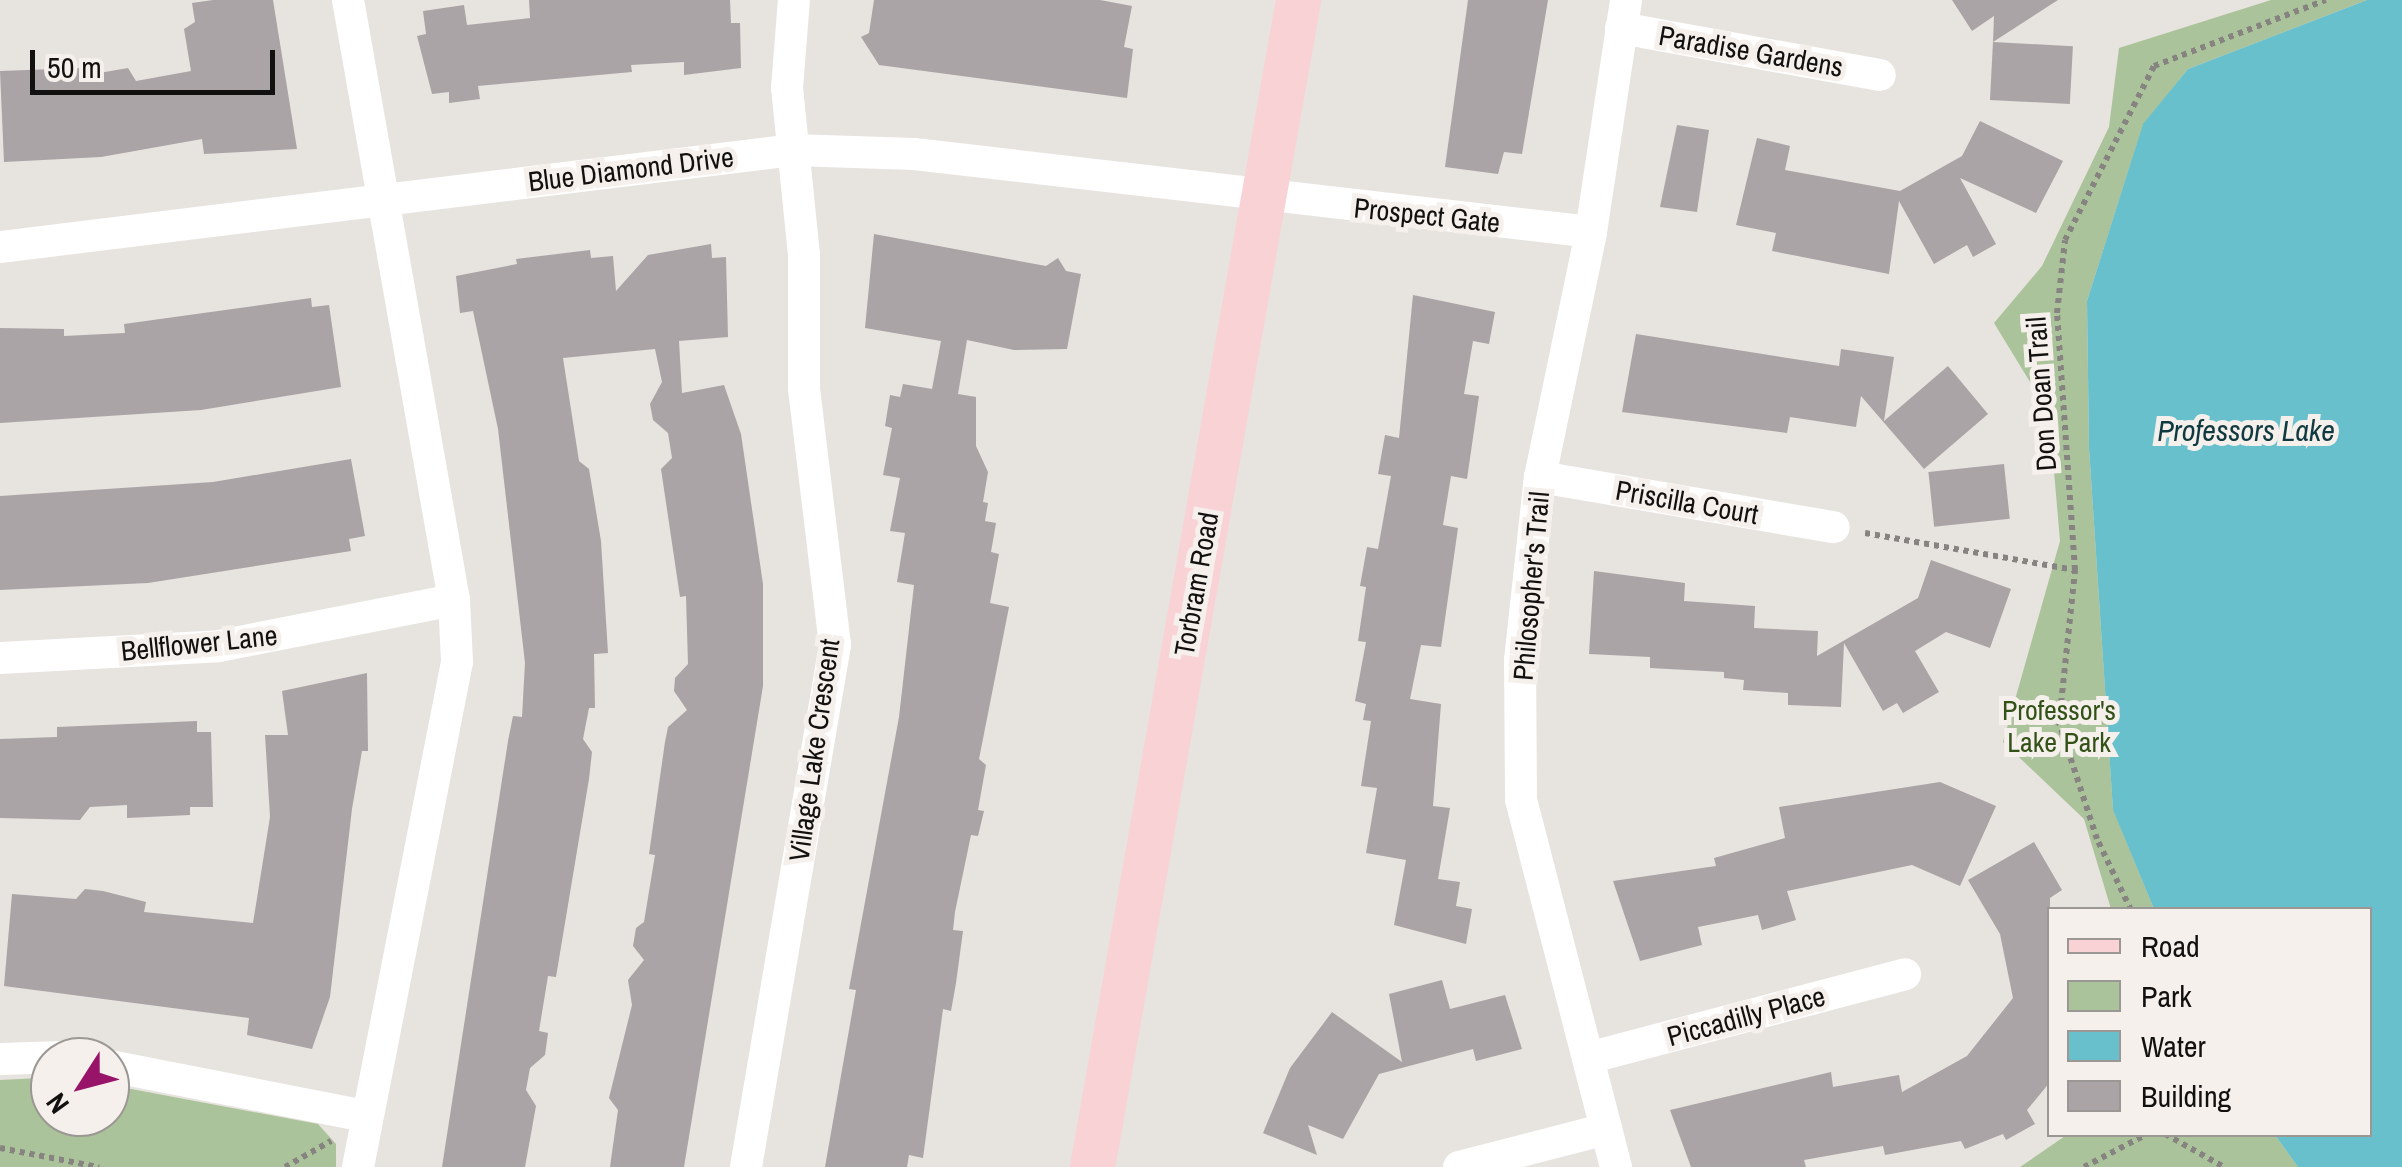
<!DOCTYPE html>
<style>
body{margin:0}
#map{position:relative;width:2402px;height:1167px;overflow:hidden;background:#e7e3de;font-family:"Archivo Narrow",sans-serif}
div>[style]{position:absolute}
.green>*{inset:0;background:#abc39a}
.water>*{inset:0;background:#68c0cd}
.building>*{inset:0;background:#aaa4a6;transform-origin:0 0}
.path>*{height:6px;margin-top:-3px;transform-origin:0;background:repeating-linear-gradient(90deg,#868380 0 5px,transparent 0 10px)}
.street>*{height:32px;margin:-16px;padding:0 16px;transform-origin:16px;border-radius:16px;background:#fff}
.secondary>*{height:45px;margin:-22.5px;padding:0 22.5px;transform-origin:22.5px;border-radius:22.5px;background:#f9d2d6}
span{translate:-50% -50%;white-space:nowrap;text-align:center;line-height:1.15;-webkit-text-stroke:10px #f5f0ec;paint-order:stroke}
.street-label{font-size:28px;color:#131110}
.park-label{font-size:28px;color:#335217}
.water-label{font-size:30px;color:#103a40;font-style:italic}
.legend{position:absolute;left:2047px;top:907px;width:325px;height:230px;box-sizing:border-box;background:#f5f0ec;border:2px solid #9b9794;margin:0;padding:12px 18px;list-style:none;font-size:30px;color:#131110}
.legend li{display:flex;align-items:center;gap:20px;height:50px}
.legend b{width:50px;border:2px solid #9b9794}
.north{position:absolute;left:30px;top:1037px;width:100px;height:100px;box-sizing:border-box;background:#f5f0ec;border:2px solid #9b9794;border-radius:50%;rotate:234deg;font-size:28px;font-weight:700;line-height:40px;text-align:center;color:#131110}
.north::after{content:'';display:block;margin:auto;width:35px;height:45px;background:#981469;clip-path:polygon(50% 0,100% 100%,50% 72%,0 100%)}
.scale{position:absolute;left:30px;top:50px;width:245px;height:45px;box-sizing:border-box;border:5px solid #131110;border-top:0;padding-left:12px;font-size:30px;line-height:35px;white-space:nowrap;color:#131110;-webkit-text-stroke:8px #f5f0ec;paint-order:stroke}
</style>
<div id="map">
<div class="green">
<i style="clip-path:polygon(2271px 0,2367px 0,2188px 69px,2143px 125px,2087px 301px,2089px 448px,2113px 809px,2154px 909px,2111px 909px,2084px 819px,2003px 742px,2060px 541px,2049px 413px,1994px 323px,2042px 266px,2109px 127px,2119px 48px)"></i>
<i style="clip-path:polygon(40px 1078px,50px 1078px,50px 1117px,110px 1117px,110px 1085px,318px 1124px,336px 1144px,336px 1167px,0 1167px,0 1080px)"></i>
<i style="clip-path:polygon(2068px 1134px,2275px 1135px,2298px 1167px,2020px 1167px)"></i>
</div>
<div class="water">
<i style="clip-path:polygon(2367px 0,2402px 0,2402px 1167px,2298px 1167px,2275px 1135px,2370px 1134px,2370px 910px,2154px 909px,2113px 810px,2089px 448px,2087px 301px,2143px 124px,2188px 69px)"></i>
</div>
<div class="building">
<i style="clip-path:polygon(213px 0,273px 0,297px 149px,204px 154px,202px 139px,101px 157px,4px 162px,0 71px,81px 68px,82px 76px,128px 68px,136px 81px,191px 71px,184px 29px,195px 22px,192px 3px)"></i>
<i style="clip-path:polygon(529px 0,730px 0,731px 23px,740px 23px,741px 68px,684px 75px,684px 62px,631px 65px,632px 72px,478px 86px,480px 99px,449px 103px,449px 92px,432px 94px,417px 36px,426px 34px,423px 11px,464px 5px,467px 25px,530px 18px)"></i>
<i style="clip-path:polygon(874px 0,1100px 0,1132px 6px,1124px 47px,1133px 49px,1127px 98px,879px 65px,861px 37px,869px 33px)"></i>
<i style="clip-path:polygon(1468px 0,1548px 0,1522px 154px,1504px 152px,1498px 174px,1445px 167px)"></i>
<i style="clip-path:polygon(1952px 0,2058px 0,1993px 42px,1994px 16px,1972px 31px)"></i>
<i style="left:1993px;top:42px;width:80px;height:58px;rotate:3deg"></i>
<i style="clip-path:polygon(1980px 121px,2063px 161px,2036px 213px,1960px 178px,1996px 244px,1973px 257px,1967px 245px,1934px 264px,1899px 201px,1889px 274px,1772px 251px,1776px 233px,1736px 225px,1757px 138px,1790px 146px,1785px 170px,1900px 191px,1962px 156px)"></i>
<i style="clip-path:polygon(1677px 125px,1709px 130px,1697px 212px,1660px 207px)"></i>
<i style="clip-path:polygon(874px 234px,1046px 266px,1058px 258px,1066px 271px,1081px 274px,1067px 349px,1014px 350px,967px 340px,958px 394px,976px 397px,976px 446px,988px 472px,983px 502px,988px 503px,985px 521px,996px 523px,991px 552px,999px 554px,990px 603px,1009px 607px,979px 759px,986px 765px,978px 810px,984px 811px,978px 836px,971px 835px,955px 912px,953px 930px,963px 931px,956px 983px,951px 1011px,943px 1009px,923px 1158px,909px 1155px,907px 1167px,825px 1167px,856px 990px,849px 989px,899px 717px,914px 585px,897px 582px,905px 533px,890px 531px,900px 478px,883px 475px,892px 428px,885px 426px,890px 395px,900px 397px,903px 384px,932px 389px,941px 341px,865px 328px)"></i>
<i style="clip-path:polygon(711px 244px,712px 258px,726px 257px,728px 337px,679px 341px,682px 393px,724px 385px,741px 434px,763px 584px,763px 686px,684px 1167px,610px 1167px,618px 1110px,609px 1098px,632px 1005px,628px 980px,644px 960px,633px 946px,636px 928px,644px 922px,655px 855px,649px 854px,665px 742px,668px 727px,687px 710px,674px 691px,675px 678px,688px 664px,686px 596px,680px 597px,661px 469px,672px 458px,668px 433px,653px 420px,650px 404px,662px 382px,655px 349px,563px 358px,579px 461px,589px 469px,601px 541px,608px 653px,594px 654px,595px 708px,589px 708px,583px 739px,592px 752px,589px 779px,556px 977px,548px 976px,539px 1031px,548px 1033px,545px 1055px,530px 1068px,526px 1090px,536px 1106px,525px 1167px,442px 1167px,508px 741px,513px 716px,522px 717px,525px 663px,498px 429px,473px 311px,460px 313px,456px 276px,517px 264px,516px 259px,590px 250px,591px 258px,613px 256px,616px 291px,648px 255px)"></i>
<i style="clip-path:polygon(1413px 295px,1495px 312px,1489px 344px,1473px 341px,1464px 394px,1479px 396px,1467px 479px,1451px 476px,1443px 525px,1458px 528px,1441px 647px,1421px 645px,1410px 699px,1441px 704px,1433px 806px,1450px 808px,1438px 879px,1460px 882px,1456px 906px,1472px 909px,1466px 944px,1394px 925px,1406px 860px,1366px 853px,1377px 788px,1361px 786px,1371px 721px,1363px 720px,1366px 704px,1355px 701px,1366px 642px,1358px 641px,1366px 587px,1360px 586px,1367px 547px,1378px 549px,1391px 476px,1378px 474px,1385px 435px,1399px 438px)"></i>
<i style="clip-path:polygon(311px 298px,312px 307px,329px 305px,341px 387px,201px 410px,0 423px,0 328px,64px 329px,64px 336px,125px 333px,124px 324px)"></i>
<i style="clip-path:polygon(1636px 334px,1839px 366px,1841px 349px,1894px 357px,1884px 421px,1948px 366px,1988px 414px,1924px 469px,1861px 396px,1856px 427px,1790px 417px,1787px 433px,1622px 412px)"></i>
<i style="clip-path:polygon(351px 459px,365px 536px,349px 539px,351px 551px,148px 583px,0 590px,0 496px,213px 482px)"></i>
<i style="left:2004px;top:464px;width:55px;height:76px;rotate:84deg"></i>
<i style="clip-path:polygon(1931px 560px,2011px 589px,1990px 648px,1946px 632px,1915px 651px,1939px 692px,1903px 713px,1897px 703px,1883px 711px,1844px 643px,1841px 707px,1788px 705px,1788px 693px,1743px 690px,1744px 680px,1724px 678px,1724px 672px,1650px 668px,1650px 657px,1589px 654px,1594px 571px,1685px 583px,1684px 601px,1755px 606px,1754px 628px,1818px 631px,1817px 656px,1918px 598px)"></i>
<i style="clip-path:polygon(367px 673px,368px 751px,362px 751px,352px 809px,330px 997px,312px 1049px,247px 1035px,249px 1018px,4px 986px,12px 894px,76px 899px,85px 889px,103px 891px,146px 902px,144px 912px,253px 923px,270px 817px,265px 735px,288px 735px,282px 691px)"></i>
<i style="clip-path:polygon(197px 721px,197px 732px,211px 732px,213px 807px,190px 807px,190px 815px,127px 818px,127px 805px,90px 807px,80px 820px,0 818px,0 739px,57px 737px,57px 727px)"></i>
<i style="clip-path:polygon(1940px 782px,1996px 806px,1960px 886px,1912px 865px,1787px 891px,1796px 920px,1762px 930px,1758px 915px,1698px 927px,1702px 945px,1640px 961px,1613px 881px,1716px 866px,1714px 858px,1785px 838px,1779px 807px)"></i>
<i style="clip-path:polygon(2034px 842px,2062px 890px,2050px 898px,2050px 1082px,2027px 1110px,2035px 1124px,2006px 1140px,2003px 1134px,1965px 1149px,1961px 1141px,1885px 1155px,1883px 1146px,1804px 1160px,1806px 1167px,1691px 1167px,1670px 1110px,1831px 1072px,1833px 1087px,1899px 1075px,1902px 1092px,1967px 1056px,2013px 998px,2000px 934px,1968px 880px)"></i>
<i style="clip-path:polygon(1442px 980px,1450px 1009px,1505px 995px,1522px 1049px,1476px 1061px,1473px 1049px,1379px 1074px,1343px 1139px,1308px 1125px,1317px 1155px,1263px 1133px,1290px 1068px,1332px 1012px,1402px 1062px,1389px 994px)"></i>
</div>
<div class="path">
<i style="left:1865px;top:533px;width:213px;rotate:10deg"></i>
<i style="left:2131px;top:910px;width:79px;rotate:-115.6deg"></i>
<i style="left:2097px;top:839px;width:122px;rotate:-108.1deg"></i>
<i style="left:2059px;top:723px;width:154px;rotate:-84deg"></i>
<i style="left:2075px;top:570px;width:258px;rotate:-94deg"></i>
<i style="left:2057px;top:313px;width:73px;rotate:-83.7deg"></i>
<i style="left:2065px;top:240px;width:195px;rotate:-62.9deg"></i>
<i style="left:2154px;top:66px;width:184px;rotate:-21deg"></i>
<i style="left:2165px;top:1134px;width:68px;rotate:29.2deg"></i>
<i style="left:0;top:1148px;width:101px;rotate:10.9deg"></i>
<i style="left:285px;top:1167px;width:53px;rotate:-29.5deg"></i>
<i style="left:2084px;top:1167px;width:71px;rotate:-27.6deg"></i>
</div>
<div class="street">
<i style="left:348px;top:0;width:609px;rotate:79.98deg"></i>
<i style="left:454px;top:600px;width:62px;rotate:87.2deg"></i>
<i style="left:457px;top:662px;width:515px;rotate:101.09deg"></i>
<i style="left:1621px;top:28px;width:263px;rotate:10.3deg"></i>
<i style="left:0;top:247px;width:800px;rotate:-6.97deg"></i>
<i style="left:794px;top:150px;width:120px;rotate:1.9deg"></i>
<i style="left:914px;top:154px;width:681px;rotate:6.57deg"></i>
<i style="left:1540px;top:477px;width:298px;rotate:9.7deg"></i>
<i style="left:0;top:658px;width:219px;rotate:-3.1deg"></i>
<i style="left:219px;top:646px;width:239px;rotate:-11.1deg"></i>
<i style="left:1588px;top:1058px;width:328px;rotate:-14.8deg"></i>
<i style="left:0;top:1059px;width:62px;rotate:-1.8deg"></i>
<i style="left:110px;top:1066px;width:261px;rotate:11.1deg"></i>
<i style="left:746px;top:1167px;width:530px;rotate:-80.32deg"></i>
<i style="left:835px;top:645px;width:259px;rotate:-96.9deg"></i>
<i style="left:804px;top:388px;width:133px;rotate:-90deg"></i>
<i style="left:804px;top:255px;width:168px;rotate:-95.8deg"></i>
<i style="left:787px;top:88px;width:88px;rotate:-85.5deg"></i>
<i style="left:1459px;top:1167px;width:152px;rotate:-14.5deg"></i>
<i style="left:1616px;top:1167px;width:379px;rotate:-104.5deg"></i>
<i style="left:1521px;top:800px;width:140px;rotate:-90.4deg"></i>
<i style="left:1520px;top:660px;width:184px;rotate:-83.8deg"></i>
<i style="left:1540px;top:477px;width:250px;rotate:-78.2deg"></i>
<i style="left:1591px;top:232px;width:235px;rotate:-81.4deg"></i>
</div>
<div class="secondary">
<i style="left:1092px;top:1167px;width:1185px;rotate:-79.99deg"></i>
</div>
<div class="street-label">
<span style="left:1751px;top:51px;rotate:10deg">Paradise Gardens</span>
<span style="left:631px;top:169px;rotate:-7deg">Blue Diamond Drive</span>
<span style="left:1427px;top:215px;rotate:6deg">Prospect Gate</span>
<span style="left:2041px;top:394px;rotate:-94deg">Don Doan Trail</span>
<span style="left:1687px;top:502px;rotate:10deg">Priscilla Court</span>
<span style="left:1196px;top:584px;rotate:-80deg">Torbram Road</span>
<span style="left:1531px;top:586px;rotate:-85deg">Philosopher's Trail</span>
<span style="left:199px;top:643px;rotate:-6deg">Bellflower Lane</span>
<span style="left:814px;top:750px;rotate:-82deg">Village Lake Crescent</span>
<span style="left:1746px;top:1016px;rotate:-15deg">Piccadilly Place</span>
</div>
<div class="park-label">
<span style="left:2059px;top:726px">Professor's<br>Lake Park</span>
</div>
<div class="water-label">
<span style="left:2246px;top:430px">Professors Lake</span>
</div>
<ul class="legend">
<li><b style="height:12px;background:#f9d2d6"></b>Road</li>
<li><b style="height:28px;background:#abc39a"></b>Park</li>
<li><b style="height:28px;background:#68c0cd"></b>Water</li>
<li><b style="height:28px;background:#aaa4a6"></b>Building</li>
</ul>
<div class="north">N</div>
<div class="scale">50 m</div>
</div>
